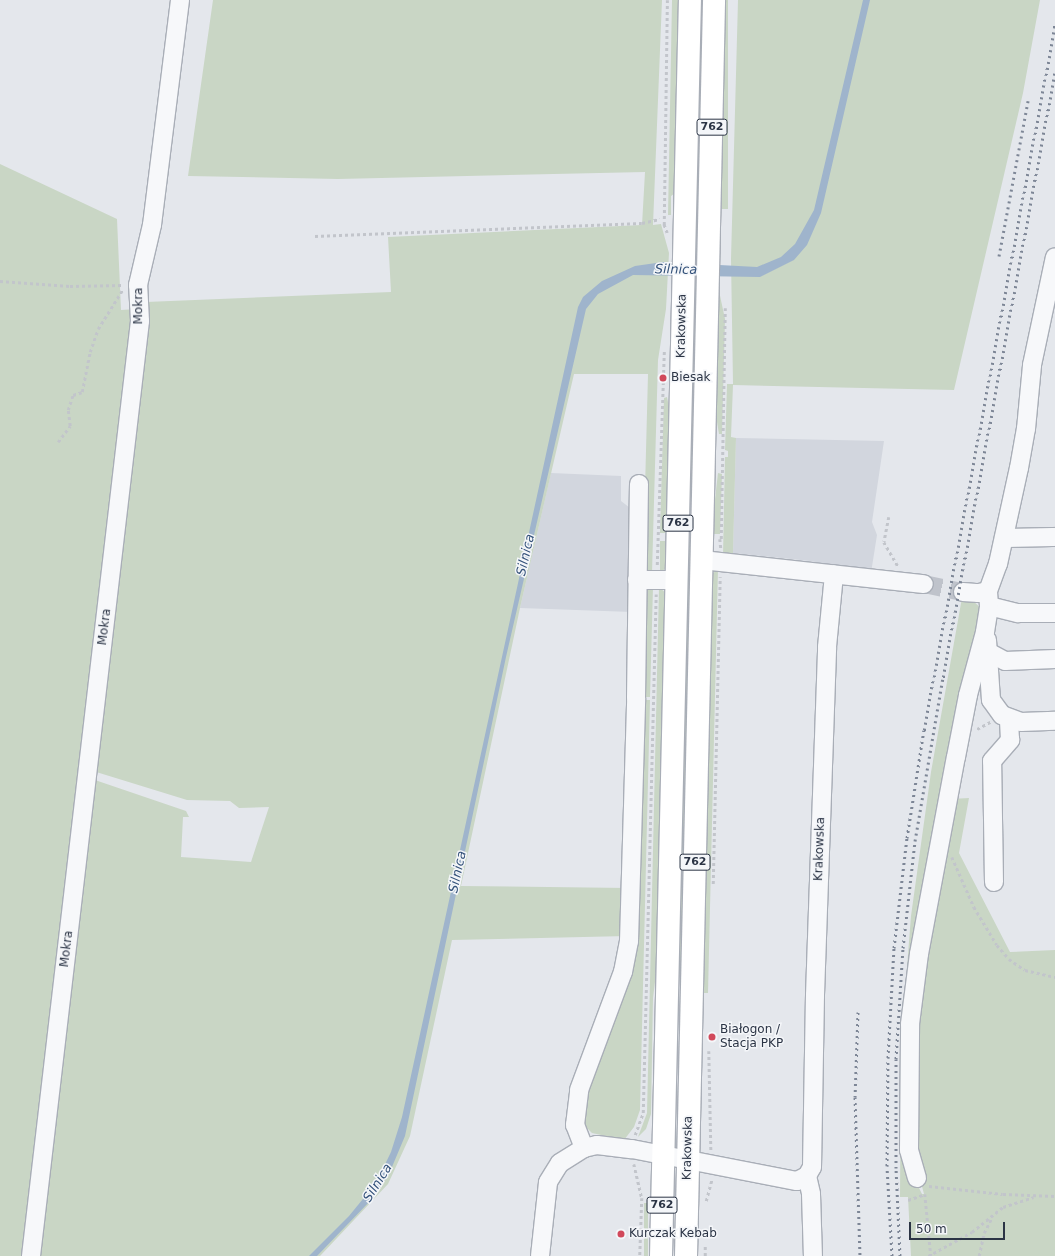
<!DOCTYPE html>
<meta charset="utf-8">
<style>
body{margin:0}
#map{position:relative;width:1055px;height:1256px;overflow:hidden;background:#e4e7ec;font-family:"DejaVu Sans",sans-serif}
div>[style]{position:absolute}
.built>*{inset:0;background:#d2d6de}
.green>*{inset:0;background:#c9d6c5;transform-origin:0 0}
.water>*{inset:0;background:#9fb4cc}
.minor-tunnel>*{height:18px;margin-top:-9px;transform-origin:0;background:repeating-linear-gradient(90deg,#bfc3cb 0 18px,transparent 0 27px)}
.path>*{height:2.5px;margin-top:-1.25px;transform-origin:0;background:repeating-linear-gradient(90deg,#c2c5cb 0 3px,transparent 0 6px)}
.roads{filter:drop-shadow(1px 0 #a9aeb7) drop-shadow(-1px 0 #a9aeb7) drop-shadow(0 1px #a9aeb7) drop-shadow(0 -1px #a9aeb7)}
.minor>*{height:18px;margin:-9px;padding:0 9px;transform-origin:9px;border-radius:9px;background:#f7f8fa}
.major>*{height:22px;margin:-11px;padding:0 11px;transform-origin:11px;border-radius:11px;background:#fff}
.rail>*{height:3px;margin-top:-1.5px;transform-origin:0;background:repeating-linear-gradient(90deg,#7d8696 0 2px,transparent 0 6px)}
.dots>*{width:11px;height:11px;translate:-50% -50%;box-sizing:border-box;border:2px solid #f4f6f9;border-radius:50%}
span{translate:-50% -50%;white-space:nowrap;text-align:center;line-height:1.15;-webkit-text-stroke:3px #f4f6f9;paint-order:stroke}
.shield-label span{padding:1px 3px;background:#f4f6f9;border:1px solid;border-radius:3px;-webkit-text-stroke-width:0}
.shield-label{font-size:11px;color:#2b3445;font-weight:700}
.street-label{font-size:12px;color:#2b3445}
.poi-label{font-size:12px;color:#2b3445}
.left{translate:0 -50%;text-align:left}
.water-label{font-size:13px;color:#34527a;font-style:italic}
.scale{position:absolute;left:909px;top:1222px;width:96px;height:18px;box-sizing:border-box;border:2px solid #2b3445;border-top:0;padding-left:5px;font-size:12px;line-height:14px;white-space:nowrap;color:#2b3445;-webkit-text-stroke:3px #f4f6f9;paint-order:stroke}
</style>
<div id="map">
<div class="built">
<i style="clip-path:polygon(736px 438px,884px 441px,872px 522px,877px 535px,871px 573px,810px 561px,733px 553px)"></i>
<i style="clip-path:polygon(551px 473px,621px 476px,621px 501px,634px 511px,632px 612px,520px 608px)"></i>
</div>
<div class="green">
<i style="clip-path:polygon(213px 0,662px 0,653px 225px,661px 224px,669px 253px,666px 309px,658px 360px,652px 573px,646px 570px,643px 565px,648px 374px,574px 374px,520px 608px,461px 886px,628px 888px,627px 936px,452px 940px,410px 1136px,388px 1184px,320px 1256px,35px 1256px,92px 779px,186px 811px,189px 817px,183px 817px,181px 857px,251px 862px,269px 807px,239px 808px,230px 801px,187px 800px,93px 771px,146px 302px,391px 292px,388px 237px,642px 225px,645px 172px,338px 179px,188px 176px)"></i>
<i style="clip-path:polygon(672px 0,681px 0,678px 191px,671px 196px,671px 215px,668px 215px)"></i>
<i style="clip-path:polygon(697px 0,707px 0,700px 255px,692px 254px)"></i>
<i style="left:722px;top:0;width:6px;height:209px"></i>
<i style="clip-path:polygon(738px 0,1040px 0,1023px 93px,954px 390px,733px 385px,731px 437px,736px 438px,733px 553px,723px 556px,725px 457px,728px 457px,728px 451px,725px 450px,727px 384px,733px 384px,731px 259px)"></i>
<i style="clip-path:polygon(0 164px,117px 219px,121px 310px,137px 309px,25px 1256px,0 1256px)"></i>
<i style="left:691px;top:288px;width:9px;height:245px"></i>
<i style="clip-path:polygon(716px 290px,719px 291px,725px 319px,722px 434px,719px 434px,715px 410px)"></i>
<i style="clip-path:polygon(667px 397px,671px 417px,669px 533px,660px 533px,664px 398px)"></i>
<i style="clip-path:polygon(718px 473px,722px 474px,720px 534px,711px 534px)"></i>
<i style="clip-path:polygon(660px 541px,669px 541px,667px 567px,660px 573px)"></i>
<i style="clip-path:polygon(686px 542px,695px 542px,679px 1115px,681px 994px,677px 927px)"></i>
<i style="clip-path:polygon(718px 569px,708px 993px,704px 993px,702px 956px,711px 575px)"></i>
<i style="clip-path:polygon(653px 587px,650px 697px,639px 697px,646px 590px)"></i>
<i style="clip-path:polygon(659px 587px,668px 595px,659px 950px,653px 998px,651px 1114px,646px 1129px,638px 1137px,647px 1113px)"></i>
<i style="clip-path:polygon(963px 592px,983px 610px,983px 623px,960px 723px,907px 1025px,907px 1150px,916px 1182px,922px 1194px,924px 1194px,912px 1148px,912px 1024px,922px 953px,951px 799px,969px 798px,959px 853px,1010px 952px,1055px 950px,1055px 1256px,911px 1256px,908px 1197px,900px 1197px,901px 1044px,911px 916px,931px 772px)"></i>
<i style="clip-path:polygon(639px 700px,650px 700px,640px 1110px,634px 1127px,624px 1140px,592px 1133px,586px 1127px,580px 1109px,626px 980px)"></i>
<i style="left:644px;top:1203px;width:4px;height:53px"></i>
</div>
<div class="water">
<i style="clip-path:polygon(863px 0,870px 0,821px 213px,807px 245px,794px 260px,760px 277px,633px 275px,598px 294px,586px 309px,506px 657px,405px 1136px,389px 1174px,373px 1198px,317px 1256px,309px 1256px,349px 1216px,376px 1183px,391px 1152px,402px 1117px,578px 307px,583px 297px,602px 281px,635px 266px,663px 262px,757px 267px,781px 257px,795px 244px,814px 210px)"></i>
</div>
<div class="minor-tunnel">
<i style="left:924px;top:584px;width:40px;rotate:12deg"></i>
</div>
<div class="path">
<i style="left:667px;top:233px;width:9px;rotate:-111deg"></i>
<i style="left:664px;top:225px;width:225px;rotate:-89.2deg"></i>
<i style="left:315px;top:236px;width:327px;rotate:-2.3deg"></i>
<i style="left:642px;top:223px;width:18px;rotate:-13deg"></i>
<i style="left:0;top:281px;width:70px;rotate:4.1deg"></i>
<i style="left:70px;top:286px;width:54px;rotate:-1.1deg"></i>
<i style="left:58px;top:442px;width:20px;rotate:-53deg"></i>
<i style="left:70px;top:426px;width:16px;rotate:-97deg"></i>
<i style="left:68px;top:410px;width:16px;rotate:-72deg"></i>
<i style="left:73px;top:395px;width:9px;rotate:-18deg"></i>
<i style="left:82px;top:392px;width:41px;rotate:-78.7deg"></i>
<i style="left:90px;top:352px;width:24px;rotate:-71deg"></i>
<i style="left:98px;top:329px;width:47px;rotate:-58deg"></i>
<i style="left:889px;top:517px;width:25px;rotate:101deg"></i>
<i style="left:884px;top:542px;width:28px;rotate:60deg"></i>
<i style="left:720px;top:539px;width:10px;rotate:84deg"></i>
<i style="left:721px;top:539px;width:231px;rotate:-89deg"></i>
<i style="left:657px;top:565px;width:215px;rotate:-88.1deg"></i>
<i style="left:977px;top:729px;width:15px;rotate:-28deg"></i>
<i style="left:952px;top:857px;width:55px;rotate:66.3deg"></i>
<i style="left:974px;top:907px;width:44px;rotate:58.8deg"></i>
<i style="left:997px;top:945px;width:18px;rotate:49deg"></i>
<i style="left:1009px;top:959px;width:19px;rotate:35deg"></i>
<i style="left:1025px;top:970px;width:31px;rotate:13deg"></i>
<i style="left:713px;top:884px;width:307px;rotate:-88.7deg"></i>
<i style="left:709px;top:1051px;width:99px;rotate:88.8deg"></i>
<i style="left:635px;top:1135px;width:23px;rotate:-70deg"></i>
<i style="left:643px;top:1113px;width:519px;rotate:-88.57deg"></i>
<i style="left:634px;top:1164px;width:35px;rotate:77deg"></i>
<i style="left:642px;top:1198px;width:58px;rotate:92deg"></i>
<i style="left:929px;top:1186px;width:74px;rotate:6.2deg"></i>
<i style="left:1003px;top:1194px;width:52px;rotate:2.2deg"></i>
<i style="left:908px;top:1200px;width:18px;rotate:-19deg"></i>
<i style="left:925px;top:1194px;width:62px;rotate:84.5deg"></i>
<i style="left:706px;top:1201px;width:23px;rotate:-75deg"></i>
<i style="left:705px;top:1256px;width:12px;rotate:-90deg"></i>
<i style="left:928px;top:1256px;width:50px;rotate:-28.6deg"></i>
<i style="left:972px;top:1232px;width:40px;rotate:-39deg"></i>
<i style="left:1003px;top:1207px;width:32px;rotate:-18deg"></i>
<i style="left:979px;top:1256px;width:24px;rotate:-78deg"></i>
<i style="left:984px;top:1233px;width:16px;rotate:-63deg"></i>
</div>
<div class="roads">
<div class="minor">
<i style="left:1004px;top:538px;width:51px;rotate:-1.1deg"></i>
<i style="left:702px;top:560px;width:223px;rotate:6.2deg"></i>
<i style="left:637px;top:580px;width:40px"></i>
<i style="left:963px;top:592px;width:16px;rotate:4deg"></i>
<i style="left:979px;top:593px;width:9px;rotate:-13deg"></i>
<i style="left:988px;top:591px;width:29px;rotate:-70deg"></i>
<i style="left:998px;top:564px;width:98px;rotate:-77.7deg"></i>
<i style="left:1019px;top:468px;width:40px;rotate:-80deg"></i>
<i style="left:1026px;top:429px;width:64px;rotate:-84.6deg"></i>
<i style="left:1032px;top:365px;width:110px;rotate:-78deg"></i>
<i style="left:989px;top:606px;width:30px;rotate:14deg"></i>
<i style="left:1018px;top:613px;width:37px"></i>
<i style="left:987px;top:640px;width:60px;rotate:86.2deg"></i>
<i style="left:991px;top:700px;width:19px;rotate:54deg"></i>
<i style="left:1002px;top:715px;width:20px;rotate:20deg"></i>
<i style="left:1021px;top:722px;width:34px;rotate:-2deg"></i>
<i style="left:988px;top:652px;width:19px;rotate:28deg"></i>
<i style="left:1005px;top:661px;width:50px;rotate:-2.3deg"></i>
<i style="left:994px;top:882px;width:121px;rotate:-90.9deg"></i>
<i style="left:992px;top:761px;width:28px;rotate:-49deg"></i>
<i style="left:1010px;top:740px;width:21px;rotate:-93deg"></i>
<i style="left:584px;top:1148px;width:25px;rotate:-111deg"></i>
<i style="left:575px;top:1125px;width:35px;rotate:-83deg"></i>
<i style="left:579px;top:1090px;width:126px;rotate:-69.6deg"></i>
<i style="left:623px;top:972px;width:32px;rotate:-79deg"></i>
<i style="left:629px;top:941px;width:243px;rotate:-88.3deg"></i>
<i style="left:636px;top:698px;width:214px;rotate:-89.2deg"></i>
<i style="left:807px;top:1176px;width:18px;rotate:77deg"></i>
<i style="left:811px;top:1194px;width:62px;rotate:88.2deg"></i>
<i style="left:917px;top:1178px;width:29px;rotate:-106deg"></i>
<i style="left:909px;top:1150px;width:126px;rotate:-89.5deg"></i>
<i style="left:910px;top:1024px;width:71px;rotate:-82.7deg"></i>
<i style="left:919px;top:954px;width:200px;rotate:-79.4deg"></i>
<i style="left:956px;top:757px;width:63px;rotate:-79deg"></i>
<i style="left:968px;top:695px;width:65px;rotate:-74.9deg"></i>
<i style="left:985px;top:632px;width:26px;rotate:-81deg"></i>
<i style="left:989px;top:606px;width:15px;rotate:-94deg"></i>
<i style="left:31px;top:1256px;width:941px;rotate:-83.35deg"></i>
<i style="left:140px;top:321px;width:36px;rotate:-93deg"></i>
<i style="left:138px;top:285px;width:62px;rotate:-76.9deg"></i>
<i style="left:152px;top:225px;width:227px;rotate:-82.9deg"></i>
<i style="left:540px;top:1256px;width:74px;rotate:-83.8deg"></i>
<i style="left:548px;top:1182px;width:22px;rotate:-58deg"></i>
<i style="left:560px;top:1163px;width:28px;rotate:-32deg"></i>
<i style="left:584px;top:1148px;width:13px;rotate:-13deg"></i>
<i style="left:597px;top:1145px;width:35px;rotate:7deg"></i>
<i style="left:632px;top:1149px;width:168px;rotate:11deg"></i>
<i style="left:797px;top:1181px;width:11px;rotate:-27deg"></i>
<i style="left:807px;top:1176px;width:10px;rotate:-61deg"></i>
<i style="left:812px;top:1167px;width:172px;rotate:-89deg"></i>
<i style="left:815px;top:995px;width:348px;rotate:-88deg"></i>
<i style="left:827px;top:647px;width:73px;rotate:-84.5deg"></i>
</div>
<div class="major">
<i style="left:661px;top:1256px;width:1256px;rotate:-88.68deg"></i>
<i style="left:686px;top:1256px;width:1256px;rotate:-88.72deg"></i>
</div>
</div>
<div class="rail">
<i style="left:999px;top:256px;width:158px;rotate:-79.4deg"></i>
<i style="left:858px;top:1012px;width:85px;rotate:92deg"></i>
<i style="left:855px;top:1097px;width:159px;rotate:88.2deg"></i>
<i style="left:892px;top:1256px;width:90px;rotate:-93.2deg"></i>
<i style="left:887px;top:1166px;width:108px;rotate:-89.5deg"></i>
<i style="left:888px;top:1058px;width:110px;rotate:-86.9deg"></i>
<i style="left:894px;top:948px;width:111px;rotate:-83.3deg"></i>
<i style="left:907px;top:838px;width:109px;rotate:-81.1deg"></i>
<i style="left:924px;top:730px;width:716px;rotate:-79.46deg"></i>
<i style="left:900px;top:1256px;width:88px;rotate:-92.6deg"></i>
<i style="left:896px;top:1168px;width:109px;rotate:-90deg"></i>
<i style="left:896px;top:1059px;width:111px;rotate:-86.4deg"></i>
<i style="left:903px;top:948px;width:108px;rotate:-83.6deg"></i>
<i style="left:915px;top:841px;width:166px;rotate:-80.3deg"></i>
<i style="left:943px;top:677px;width:615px;rotate:-79.51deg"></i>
</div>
<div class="dots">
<i style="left:663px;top:378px;background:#d1495b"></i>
<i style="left:712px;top:1037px;background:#d1495b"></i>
<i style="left:621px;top:1234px;background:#d1495b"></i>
</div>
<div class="shield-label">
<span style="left:712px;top:127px">762</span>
<span style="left:678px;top:523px">762</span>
<span style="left:695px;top:862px">762</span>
<span style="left:662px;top:1205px">762</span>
</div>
<div class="street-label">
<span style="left:139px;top:306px;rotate:-90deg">Mokra</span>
<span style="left:682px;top:326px;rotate:-89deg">Krakowska</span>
<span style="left:105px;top:627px;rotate:-83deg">Mokra</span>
<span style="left:820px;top:849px;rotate:-88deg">Krakowska</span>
<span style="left:67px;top:949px;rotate:-83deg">Mokra</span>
<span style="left:688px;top:1148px;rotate:-89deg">Krakowska</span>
</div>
<div class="poi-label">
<span class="left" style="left:671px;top:378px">Biesak</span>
<span class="left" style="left:720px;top:1037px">Białogon /<br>Stacja PKP</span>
<span class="left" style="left:629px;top:1234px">Kurczak Kebab</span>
</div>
<div class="water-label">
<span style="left:676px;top:270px;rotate:1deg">Silnica</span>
<span style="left:526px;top:555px;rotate:-77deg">Silnica</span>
<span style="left:458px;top:872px;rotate:-78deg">Silnica</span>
<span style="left:378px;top:1183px;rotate:-58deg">Silnica</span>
</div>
<div class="scale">50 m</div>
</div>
